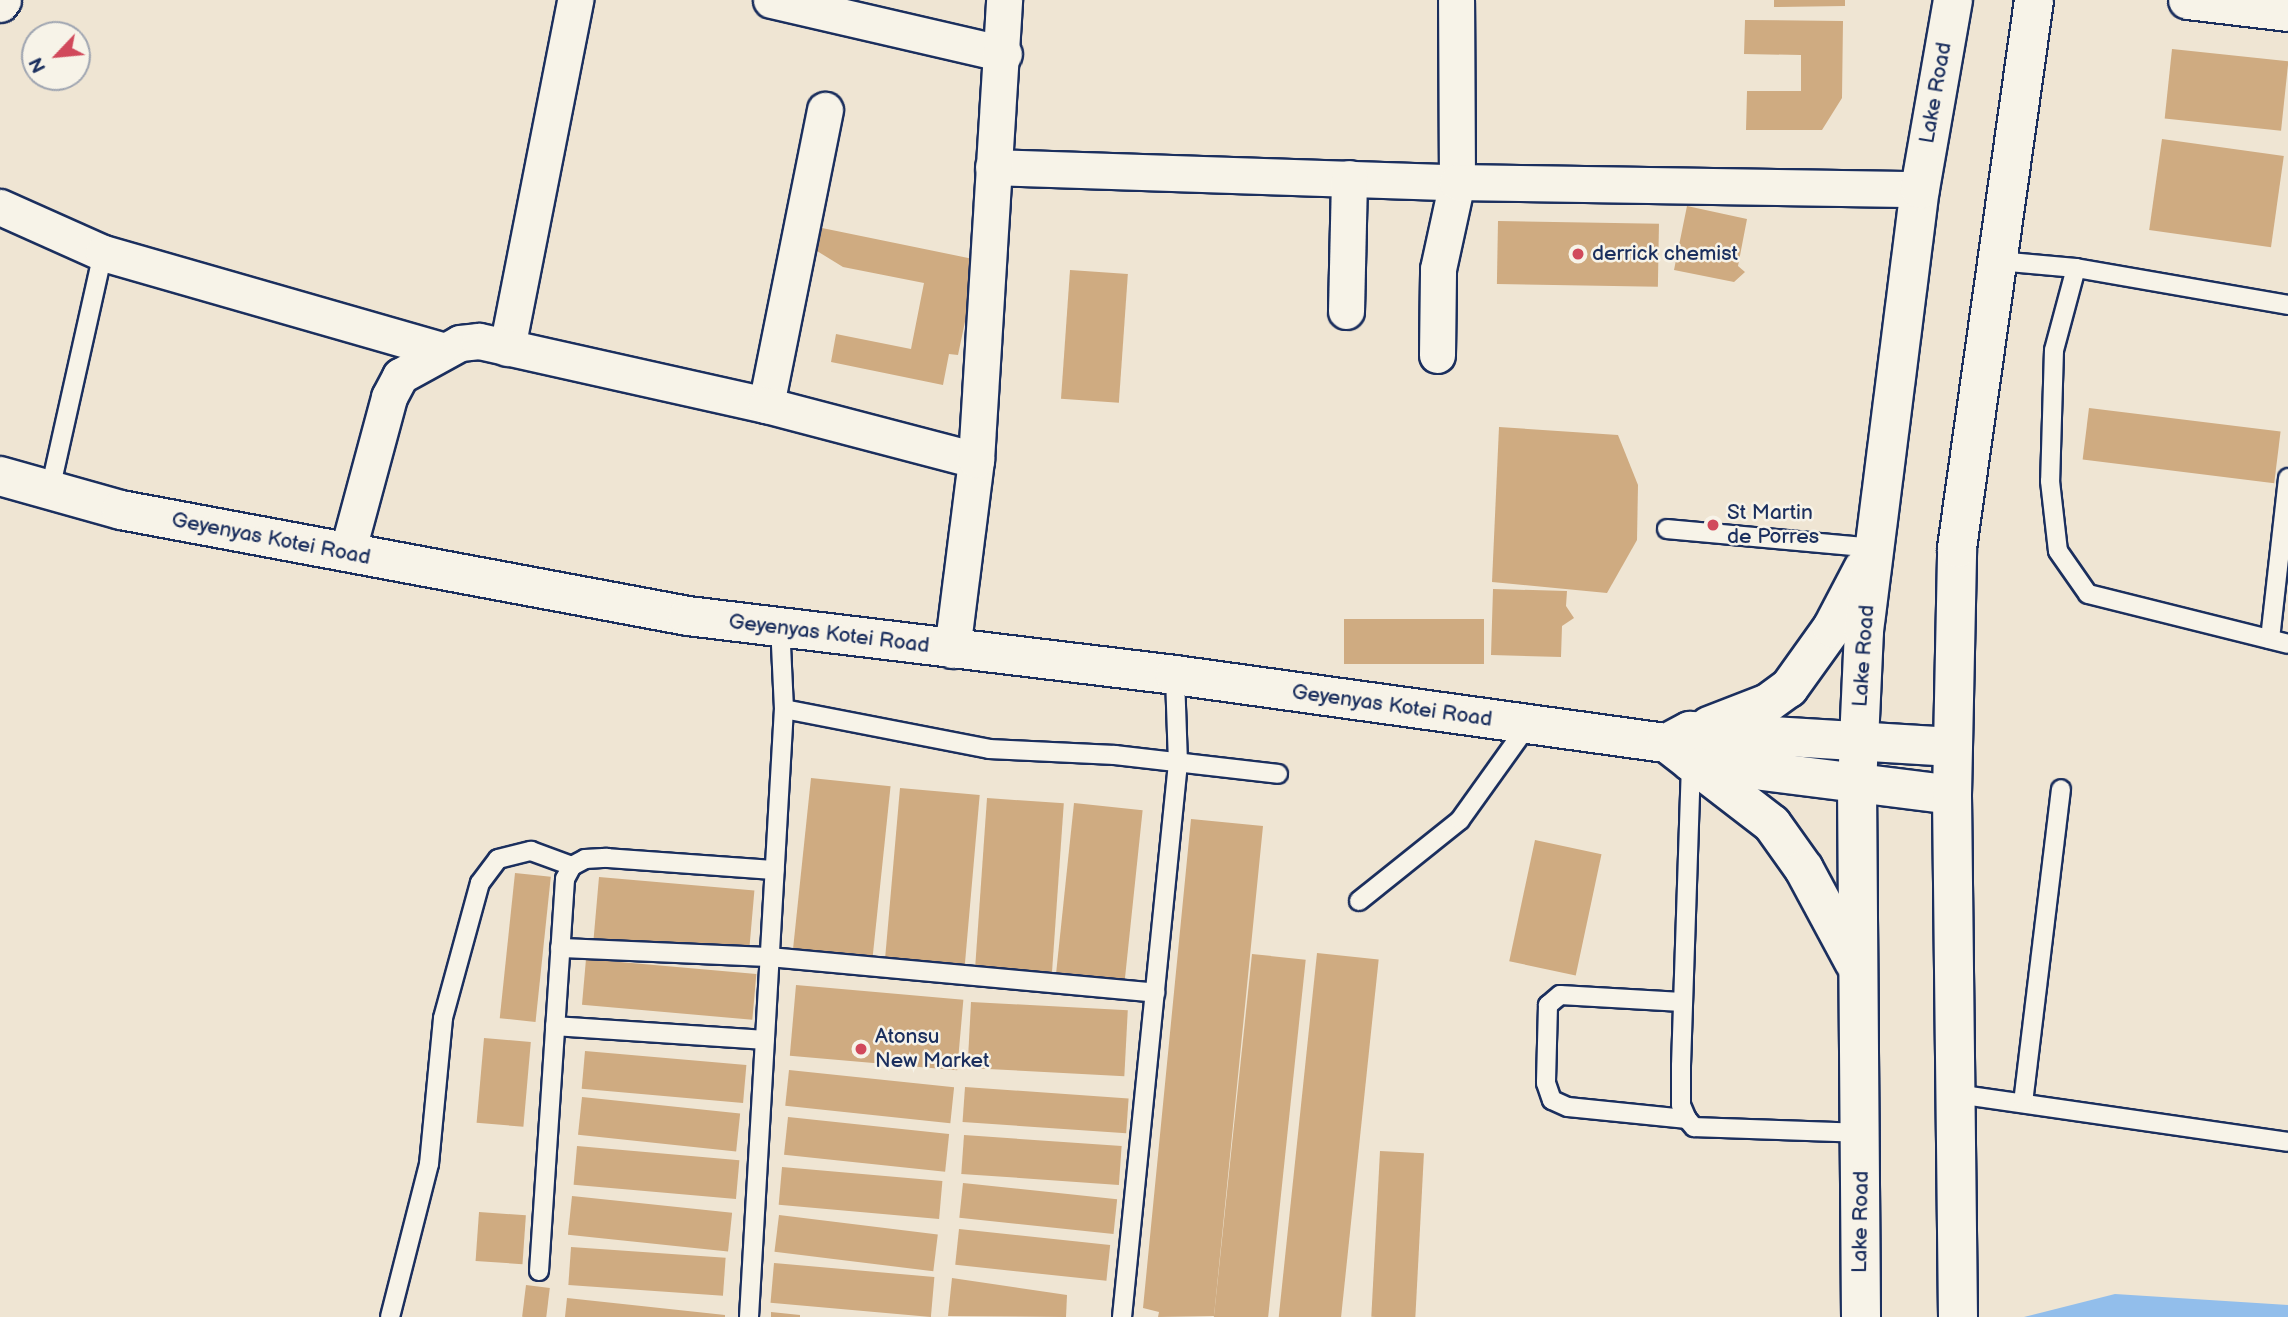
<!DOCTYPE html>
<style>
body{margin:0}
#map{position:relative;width:2288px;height:1317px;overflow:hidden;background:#efe5d3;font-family:"Balsamiq Sans",sans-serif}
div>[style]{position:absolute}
.water>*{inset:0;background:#92beeb}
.building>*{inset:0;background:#cfab81;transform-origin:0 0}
.roads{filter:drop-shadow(2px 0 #1b2f5e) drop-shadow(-2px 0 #1b2f5e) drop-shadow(0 2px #1b2f5e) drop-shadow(0 -2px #1b2f5e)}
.lane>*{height:18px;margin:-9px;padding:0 9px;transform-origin:9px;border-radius:9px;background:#f7f3e8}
.street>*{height:35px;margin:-17.5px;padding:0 17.5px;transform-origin:17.5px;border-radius:17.5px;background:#f7f3e8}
.secondary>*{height:38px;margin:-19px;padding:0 19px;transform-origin:19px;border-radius:19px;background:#f7f3e8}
.dots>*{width:19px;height:19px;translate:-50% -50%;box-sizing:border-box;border:4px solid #f7f3e8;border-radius:50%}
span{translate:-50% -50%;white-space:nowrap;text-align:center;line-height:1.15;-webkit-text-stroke:5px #f7f3e8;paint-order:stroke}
.street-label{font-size:21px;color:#1b2f5e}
.poi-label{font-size:21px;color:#1b2f5e}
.left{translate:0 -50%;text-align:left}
.north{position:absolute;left:21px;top:21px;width:70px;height:70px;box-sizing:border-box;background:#f7f3e8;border:2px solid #9fa5b1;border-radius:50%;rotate:244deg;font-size:19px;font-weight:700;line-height:28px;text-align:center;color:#1b2f5e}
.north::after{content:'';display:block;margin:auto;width:24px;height:32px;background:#d1495b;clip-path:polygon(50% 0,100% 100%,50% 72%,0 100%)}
</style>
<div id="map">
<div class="water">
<i style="clip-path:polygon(2115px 1294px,2288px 1305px,2288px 1317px,2024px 1317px)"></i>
</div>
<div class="building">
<i style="clip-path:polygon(1774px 0,1845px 0,1845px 6px,1774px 7px)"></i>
<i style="clip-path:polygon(1745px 20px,1843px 21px,1842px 98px,1822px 130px,1746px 130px,1747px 91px,1801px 91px,1801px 55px,1744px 54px)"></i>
<i style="left:2172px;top:49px;width:117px;height:70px;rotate:6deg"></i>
<i style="left:2162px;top:139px;width:123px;height:92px;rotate:8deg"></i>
<i style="clip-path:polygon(1687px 206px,1747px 219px,1738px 266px,1745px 272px,1734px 282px,1674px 270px)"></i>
<i style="left:1498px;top:221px;width:161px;height:63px;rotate:1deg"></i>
<i style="clip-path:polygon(822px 228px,978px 260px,958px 355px,949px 354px,943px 385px,831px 362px,836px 334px,911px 349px,924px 283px,843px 267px,817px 251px)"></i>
<i style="left:1070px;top:270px;width:58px;height:129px;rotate:4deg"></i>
<i style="left:2089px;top:408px;width:193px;height:52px;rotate:7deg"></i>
<i style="clip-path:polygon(1499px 427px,1618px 435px,1638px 485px,1637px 540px,1607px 593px,1492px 582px)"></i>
<i style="clip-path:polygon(1493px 589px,1567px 591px,1566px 606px,1574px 618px,1562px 626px,1561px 657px,1491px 655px)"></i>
<i style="left:1344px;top:619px;width:140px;height:45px"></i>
<i style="left:811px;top:778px;width:80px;height:176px;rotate:6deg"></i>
<i style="left:900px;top:788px;width:80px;height:176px;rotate:5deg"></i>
<i style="left:987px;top:798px;width:77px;height:169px;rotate:4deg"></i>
<i style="left:1074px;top:803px;width:69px;height:174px;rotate:6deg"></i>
<i style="clip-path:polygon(1191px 819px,1263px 826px,1214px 1316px,1158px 1317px,1159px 1312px,1143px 1308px)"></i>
<i style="left:1535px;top:840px;width:68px;height:124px;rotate:12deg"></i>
<i style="left:515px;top:873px;width:36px;height:146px;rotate:6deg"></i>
<i style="left:599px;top:877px;width:156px;height:65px;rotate:5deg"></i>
<i style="left:1317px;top:953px;width:62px;height:366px;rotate:6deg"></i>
<i style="left:1252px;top:954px;width:54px;height:365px;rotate:6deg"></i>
<i style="left:586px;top:959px;width:171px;height:46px;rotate:5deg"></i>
<i style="left:796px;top:985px;width:168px;height:71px;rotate:5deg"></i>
<i style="left:971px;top:1002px;width:157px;height:66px;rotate:3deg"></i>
<i style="left:484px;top:1038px;width:47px;height:85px;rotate:5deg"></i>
<i style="left:585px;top:1051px;width:162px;height:38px;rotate:5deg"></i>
<i style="left:789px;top:1070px;width:166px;height:36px;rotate:6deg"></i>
<i style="left:965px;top:1087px;width:164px;height:35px;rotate:4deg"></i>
<i style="left:582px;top:1097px;width:159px;height:38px;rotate:6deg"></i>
<i style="left:788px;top:1117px;width:162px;height:38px;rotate:6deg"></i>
<i style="left:964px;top:1135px;width:158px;height:39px;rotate:4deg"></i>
<i style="left:577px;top:1146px;width:163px;height:39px;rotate:5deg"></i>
<i style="left:1380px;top:1151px;width:44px;height:166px;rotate:3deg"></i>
<i style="left:782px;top:1167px;width:161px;height:38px;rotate:5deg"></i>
<i style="left:963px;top:1183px;width:155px;height:35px;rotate:6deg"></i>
<i style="left:572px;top:1196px;width:161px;height:39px;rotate:6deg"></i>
<i style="left:479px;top:1212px;width:47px;height:49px;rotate:4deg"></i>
<i style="left:779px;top:1215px;width:160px;height:37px;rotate:7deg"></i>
<i style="left:959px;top:1229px;width:152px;height:36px;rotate:6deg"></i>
<i style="left:571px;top:1247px;width:155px;height:38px;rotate:4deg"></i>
<i style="left:774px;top:1263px;width:161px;height:40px;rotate:5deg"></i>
<i style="clip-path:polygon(952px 1278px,1067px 1295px,1066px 1317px,948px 1316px)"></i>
<i style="left:526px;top:1285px;width:24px;height:32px;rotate:7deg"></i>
<i style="clip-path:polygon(567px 1298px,725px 1315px,725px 1317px,565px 1317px)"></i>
<i style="clip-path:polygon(771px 1312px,800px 1315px,800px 1317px,771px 1317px)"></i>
</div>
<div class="roads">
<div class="lane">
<i style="left:1998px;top:261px;width:78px;rotate:5.1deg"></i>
<i style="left:2076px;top:268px;width:215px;rotate:9.9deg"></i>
<i style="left:2076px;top:268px;width:85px;rotate:105deg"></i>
<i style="left:2054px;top:350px;width:131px;rotate:91.7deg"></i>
<i style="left:2050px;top:481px;width:70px;rotate:83.5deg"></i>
<i style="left:2058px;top:551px;width:52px;rotate:55.1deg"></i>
<i style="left:2088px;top:594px;width:206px;rotate:14deg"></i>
<i style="left:50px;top:490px;width:243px;rotate:-77.4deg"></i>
<i style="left:1667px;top:529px;width:208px;rotate:5.2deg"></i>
<i style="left:2270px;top:639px;width:162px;rotate:-83.6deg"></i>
<i style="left:784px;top:709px;width:209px;rotate:11deg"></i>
<i style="left:989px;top:749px;width:126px;rotate:2.7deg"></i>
<i style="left:1115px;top:755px;width:164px;rotate:6.6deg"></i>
<i style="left:1691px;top:764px;width:302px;rotate:91.9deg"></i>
<i style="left:1681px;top:1066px;width:39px;rotate:90deg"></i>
<i style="left:1681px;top:1105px;width:15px;rotate:67deg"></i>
<i style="left:1687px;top:1119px;width:11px;rotate:49deg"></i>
<i style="left:1694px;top:1127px;width:169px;rotate:2deg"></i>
<i style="left:1359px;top:901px;width:129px;rotate:-38.7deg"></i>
<i style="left:1460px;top:820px;width:117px;rotate:-54.4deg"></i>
<i style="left:560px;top:948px;width:210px;rotate:2.5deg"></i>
<i style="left:770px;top:957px;width:387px;rotate:5.3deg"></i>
<i style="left:1682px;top:1002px;width:122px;rotate:-176.7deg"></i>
<i style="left:1560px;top:995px;width:16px;rotate:140deg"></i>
<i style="left:1548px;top:1005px;width:78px;rotate:91.5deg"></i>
<i style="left:1546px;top:1083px;width:18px;rotate:71deg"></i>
<i style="left:1552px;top:1100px;width:17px;rotate:24deg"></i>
<i style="left:1568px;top:1107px;width:120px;rotate:5.8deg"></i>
<i style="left:555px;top:1026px;width:210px;rotate:3.8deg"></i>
<i style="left:1956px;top:1094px;width:335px;rotate:8.2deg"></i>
<i style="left:2023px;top:1103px;width:316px;rotate:-83.1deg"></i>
<i style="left:539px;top:1271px;width:393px;rotate:-86.2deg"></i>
<i style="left:565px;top:879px;width:15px;rotate:-62deg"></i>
<i style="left:572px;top:866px;width:15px;rotate:-28deg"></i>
<i style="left:585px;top:859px;width:22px;rotate:-3deg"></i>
<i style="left:607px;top:858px;width:168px;rotate:4.1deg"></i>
<i style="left:390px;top:1317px;width:158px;rotate:-75.7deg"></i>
<i style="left:429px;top:1164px;width:147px;rotate:-84.5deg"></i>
<i style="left:443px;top:1018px;width:140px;rotate:-74.7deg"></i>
<i style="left:480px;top:883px;width:30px;rotate:-53deg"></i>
<i style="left:498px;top:859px;width:34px;rotate:-14deg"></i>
<i style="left:531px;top:851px;width:44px;rotate:20.1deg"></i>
<i style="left:749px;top:1317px;width:609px;rotate:-86.71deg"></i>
<i style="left:784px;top:709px;width:84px;rotate:-92.7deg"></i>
<i style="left:1122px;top:1317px;width:557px;rotate:-84.23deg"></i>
<i style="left:1178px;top:763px;width:88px;rotate:-92deg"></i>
</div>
<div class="street">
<i style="left:771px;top:0;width:239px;rotate:13deg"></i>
<i style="left:0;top:4px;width:5px;rotate:-53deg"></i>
<i style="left:993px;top:167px;width:464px;rotate:1.9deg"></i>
<i style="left:1457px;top:182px;width:182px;rotate:-90.3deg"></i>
<i style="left:0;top:207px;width:113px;rotate:24.1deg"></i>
<i style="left:103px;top:253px;width:353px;rotate:16deg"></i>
<i style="left:1346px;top:311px;width:133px;rotate:-88.7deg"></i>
<i style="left:507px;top:348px;width:355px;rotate:-78.9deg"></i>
<i style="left:1437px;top:355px;width:86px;rotate:-89.3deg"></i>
<i style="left:1438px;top:269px;width:89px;rotate:-77.7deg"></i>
<i style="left:1457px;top:182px;width:463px;rotate:0.9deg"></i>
<i style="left:766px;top:405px;width:301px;rotate:-78.7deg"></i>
<i style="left:347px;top:553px;width:162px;rotate:-74.9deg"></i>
<i style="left:389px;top:397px;width:24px;rotate:-62deg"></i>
<i style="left:400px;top:376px;width:68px;rotate:-28.8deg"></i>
<i style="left:460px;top:343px;width:19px;rotate:-6deg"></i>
<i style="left:479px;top:341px;width:294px;rotate:12.6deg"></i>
<i style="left:766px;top:405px;width:217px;rotate:14.7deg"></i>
<i style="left:952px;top:650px;width:192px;rotate:-82.8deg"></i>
<i style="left:976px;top:460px;width:461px;rotate:-86.5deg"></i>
</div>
<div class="secondary">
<i style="left:2188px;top:0;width:101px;rotate:6.8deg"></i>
<i style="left:0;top:476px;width:126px;rotate:15.7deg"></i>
<i style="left:121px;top:510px;width:577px;rotate:10.59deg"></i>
<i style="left:688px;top:616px;width:491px;rotate:6.9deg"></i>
<i style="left:1175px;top:675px;width:497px;rotate:7.9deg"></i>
<i style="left:1667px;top:743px;width:31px;rotate:38deg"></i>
<i style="left:1691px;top:762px;width:263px;rotate:7.2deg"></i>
<i style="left:1709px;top:726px;width:63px;rotate:-21.3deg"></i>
<i style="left:1768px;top:703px;width:26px;rotate:-36deg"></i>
<i style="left:1789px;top:688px;width:74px;rotate:-54.4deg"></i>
<i style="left:1832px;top:628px;width:67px;rotate:-62.3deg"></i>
<i style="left:1667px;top:743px;width:26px;rotate:-28deg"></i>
<i style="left:1690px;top:731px;width:263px;rotate:3.5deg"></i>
<i style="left:1698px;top:767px;width:93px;rotate:37.6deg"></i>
<i style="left:1772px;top:824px;width:55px;rotate:54.6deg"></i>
<i style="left:1804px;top:869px;width:106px;rotate:61.7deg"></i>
<i style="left:1861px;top:1317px;width:532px;rotate:-90.43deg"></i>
<i style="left:1857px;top:785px;width:154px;rotate:-87.4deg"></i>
<i style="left:1864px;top:631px;width:446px;rotate:-82.8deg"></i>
<i style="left:1920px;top:189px;width:192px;rotate:-80.1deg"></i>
<i style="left:1958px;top:1317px;width:522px;rotate:-90.66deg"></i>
<i style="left:1952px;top:795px;width:247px;rotate:-88.8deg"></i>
<i style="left:1957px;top:548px;width:553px;rotate:-82deg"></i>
</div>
</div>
<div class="dots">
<i style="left:1578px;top:254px;background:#d1495b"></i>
<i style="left:1713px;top:525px;background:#d1495b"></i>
<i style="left:861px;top:1049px;background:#d1495b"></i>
</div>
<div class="street-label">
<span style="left:1936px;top:93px;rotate:-80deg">Lake Road</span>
<span style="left:271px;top:539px;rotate:11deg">Geyenyas Kotei Road</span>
<span style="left:829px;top:634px;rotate:7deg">Geyenyas Kotei Road</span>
<span style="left:1864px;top:656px;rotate:-86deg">Lake Road</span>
<span style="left:1392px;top:706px;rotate:8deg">Geyenyas Kotei Road</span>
<span style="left:1861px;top:1222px;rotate:-89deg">Lake Road</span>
</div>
<div class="poi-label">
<span class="left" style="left:1592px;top:254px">derrick chemist</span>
<span class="left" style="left:1727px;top:525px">St Martin<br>de Porres</span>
<span class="left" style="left:875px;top:1049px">Atonsu<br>New Market</span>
</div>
<div class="north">N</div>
</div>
